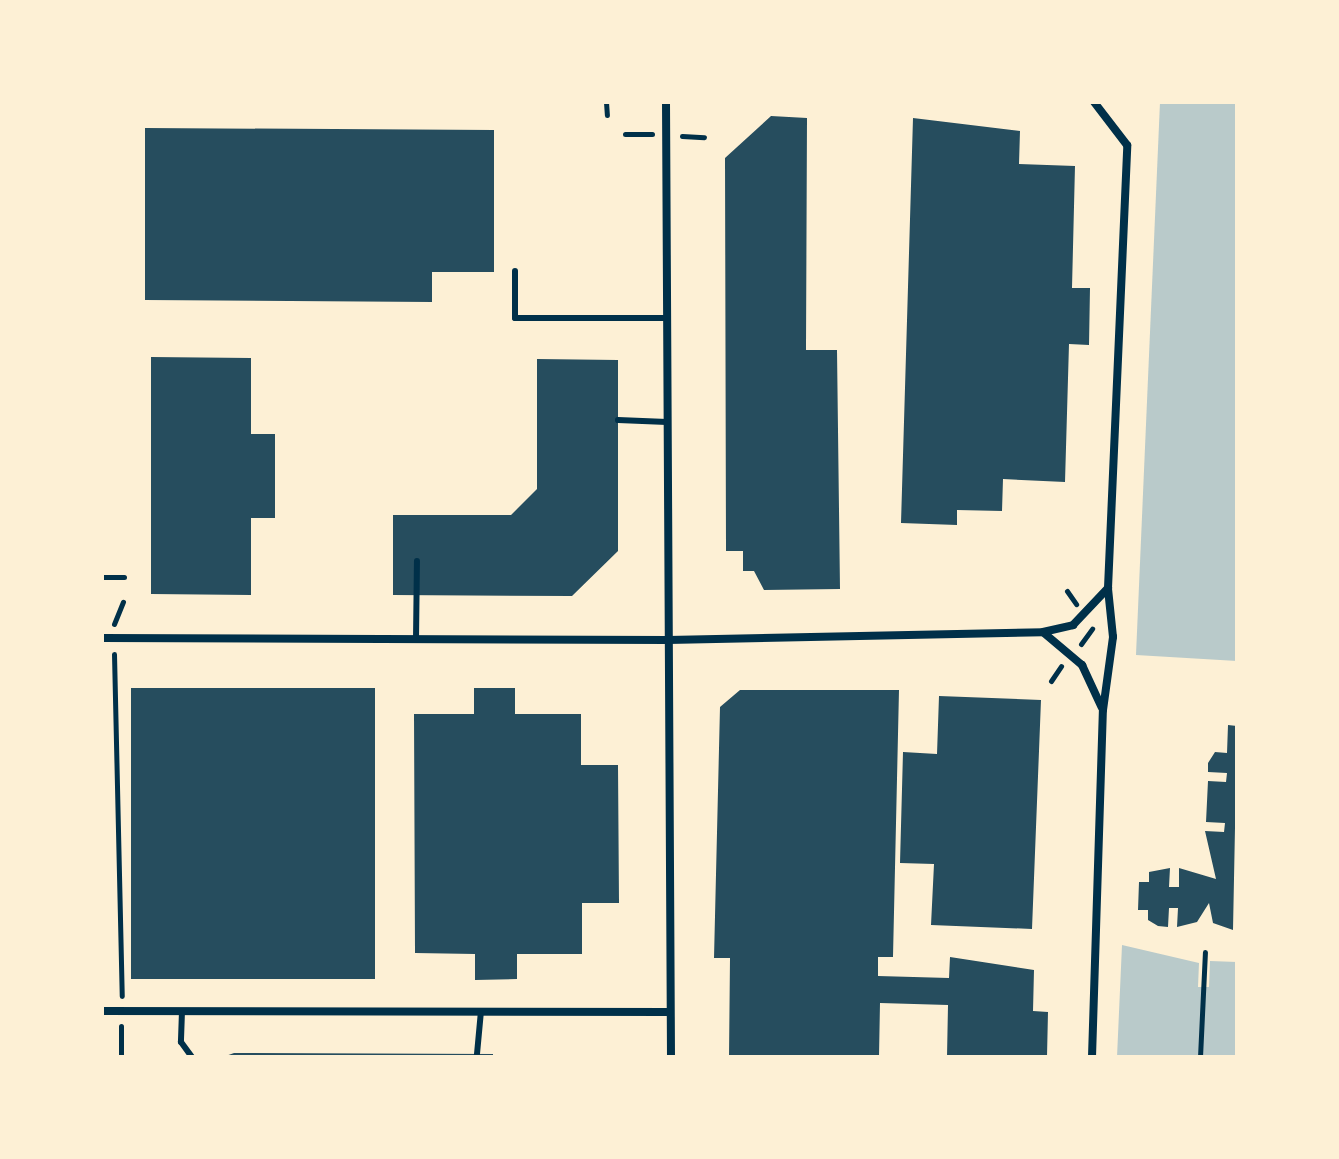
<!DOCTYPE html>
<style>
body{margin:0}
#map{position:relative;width:1339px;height:1159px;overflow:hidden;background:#fdf0d5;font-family:Karla,sans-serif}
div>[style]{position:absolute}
.green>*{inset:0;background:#b9caca}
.building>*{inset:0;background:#264d5e;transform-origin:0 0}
.path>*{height:5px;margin:-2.5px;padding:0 2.5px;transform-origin:2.5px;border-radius:2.5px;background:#003049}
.service>*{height:6px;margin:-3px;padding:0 3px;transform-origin:3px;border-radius:3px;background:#003049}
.minor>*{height:8px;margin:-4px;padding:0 4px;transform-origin:4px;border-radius:4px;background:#003049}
span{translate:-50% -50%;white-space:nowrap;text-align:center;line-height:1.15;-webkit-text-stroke:7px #fdf0d5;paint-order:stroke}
.frame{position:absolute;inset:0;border:104px solid #fdf0d5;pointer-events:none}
</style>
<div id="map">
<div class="green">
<i style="clip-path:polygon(1160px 102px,1237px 102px,1237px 661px,1136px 655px)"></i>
<i style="clip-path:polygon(1122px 945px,1199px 963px,1198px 987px,1209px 987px,1210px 961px,1237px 962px,1237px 1057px,1117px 1057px)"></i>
</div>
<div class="building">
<i style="clip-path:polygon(771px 116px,807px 118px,806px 350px,837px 350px,840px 589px,764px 590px,754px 571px,743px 571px,743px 551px,726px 551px,725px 158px)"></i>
<i style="clip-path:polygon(913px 118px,1020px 131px,1019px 164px,1075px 166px,1072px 288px,1090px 288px,1089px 345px,1069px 344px,1065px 482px,1003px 479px,1002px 511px,957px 510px,957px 525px,901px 523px)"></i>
<i style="clip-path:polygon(145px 128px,494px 130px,494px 272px,432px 272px,432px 302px,145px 300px)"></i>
<i style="clip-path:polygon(151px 357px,251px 358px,251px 434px,275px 434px,275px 518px,251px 518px,251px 595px,151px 594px)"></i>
<i style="clip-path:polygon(537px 359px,618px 360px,618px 551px,572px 596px,393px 595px,393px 515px,511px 515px,537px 489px)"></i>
<i style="left:131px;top:688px;width:244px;height:291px"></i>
<i style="clip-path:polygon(474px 688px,515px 688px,515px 714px,581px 714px,581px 765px,618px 765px,619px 903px,582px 903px,582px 954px,517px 954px,517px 979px,475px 980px,475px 954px,415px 953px,414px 714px,474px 714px)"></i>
<i style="clip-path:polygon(740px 690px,899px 690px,893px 957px,878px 957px,878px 976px,949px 978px,950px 957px,1034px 970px,1033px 1011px,1048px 1012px,1047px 1057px,947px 1057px,948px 1005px,880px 1003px,879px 1057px,729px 1057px,730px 958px,714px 958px,720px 707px)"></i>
<i style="clip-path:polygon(939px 696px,1041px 700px,1032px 929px,931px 925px,934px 864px,900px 863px,903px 752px,937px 754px)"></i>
<i style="clip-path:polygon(1228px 725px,1237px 726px,1233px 930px,1213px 923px,1209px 903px,1197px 922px,1177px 927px,1178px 908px,1169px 908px,1168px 927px,1158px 926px,1148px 920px,1148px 910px,1138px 910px,1139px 882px,1149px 882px,1149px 872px,1170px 868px,1169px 887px,1179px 887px,1179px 868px,1216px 879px,1205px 831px,1224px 832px,1225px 823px,1206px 822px,1208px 781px,1226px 782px,1227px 773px,1208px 772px,1208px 763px,1215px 752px,1227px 753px)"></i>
<i style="clip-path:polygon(234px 1053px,493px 1054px,493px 1057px,223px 1057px)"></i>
</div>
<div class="path">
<i style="left:606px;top:102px;width:13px;rotate:86deg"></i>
<i style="left:625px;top:134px;width:27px"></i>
<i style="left:682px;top:136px;width:22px;rotate:3deg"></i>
<i style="left:102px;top:577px;width:22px"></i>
<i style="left:1067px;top:591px;width:16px;rotate:55deg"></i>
<i style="left:114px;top:624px;width:24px;rotate:-68deg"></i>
<i style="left:1081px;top:644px;width:19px;rotate:-54deg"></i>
<i style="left:114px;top:654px;width:342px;rotate:88.7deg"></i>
<i style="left:1051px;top:681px;width:18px;rotate:-56deg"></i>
<i style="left:121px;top:1057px;width:31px;rotate:-90deg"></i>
<i style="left:1200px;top:1057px;width:105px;rotate:-87.3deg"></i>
</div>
<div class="service">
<i style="left:515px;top:271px;width:47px;rotate:90deg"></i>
<i style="left:515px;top:318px;width:152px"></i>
<i style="left:618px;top:420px;width:49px;rotate:2.3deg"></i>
<i style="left:416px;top:639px;width:78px;rotate:-89.3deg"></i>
<i style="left:182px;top:1011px;width:31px;rotate:92deg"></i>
<i style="left:181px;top:1042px;width:19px;rotate:54deg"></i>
<i style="left:477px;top:1054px;width:43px;rotate:-84.7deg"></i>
</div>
<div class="minor">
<i style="left:666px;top:102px;width:955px;rotate:89.7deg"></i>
<i style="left:1044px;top:633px;width:50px;rotate:40.1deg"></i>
<i style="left:1082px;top:665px;width:47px;rotate:65.1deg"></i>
<i style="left:102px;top:638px;width:566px;rotate:0.2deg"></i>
<i style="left:668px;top:640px;width:375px;rotate:-1.2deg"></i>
<i style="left:1043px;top:632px;width:31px;rotate:-13deg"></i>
<i style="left:1073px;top:625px;width:51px;rotate:-46.6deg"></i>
<i style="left:1108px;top:588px;width:443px;rotate:-87.5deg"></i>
<i style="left:1127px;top:145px;width:54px;rotate:-127.5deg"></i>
<i style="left:102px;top:1011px;width:567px;rotate:0.1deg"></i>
<i style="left:1092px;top:1057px;width:347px;rotate:-88.2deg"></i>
<i style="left:1103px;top:710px;width:74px;rotate:-82.2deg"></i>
<i style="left:1113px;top:637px;width:48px;rotate:-95.9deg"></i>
</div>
<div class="frame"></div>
</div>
